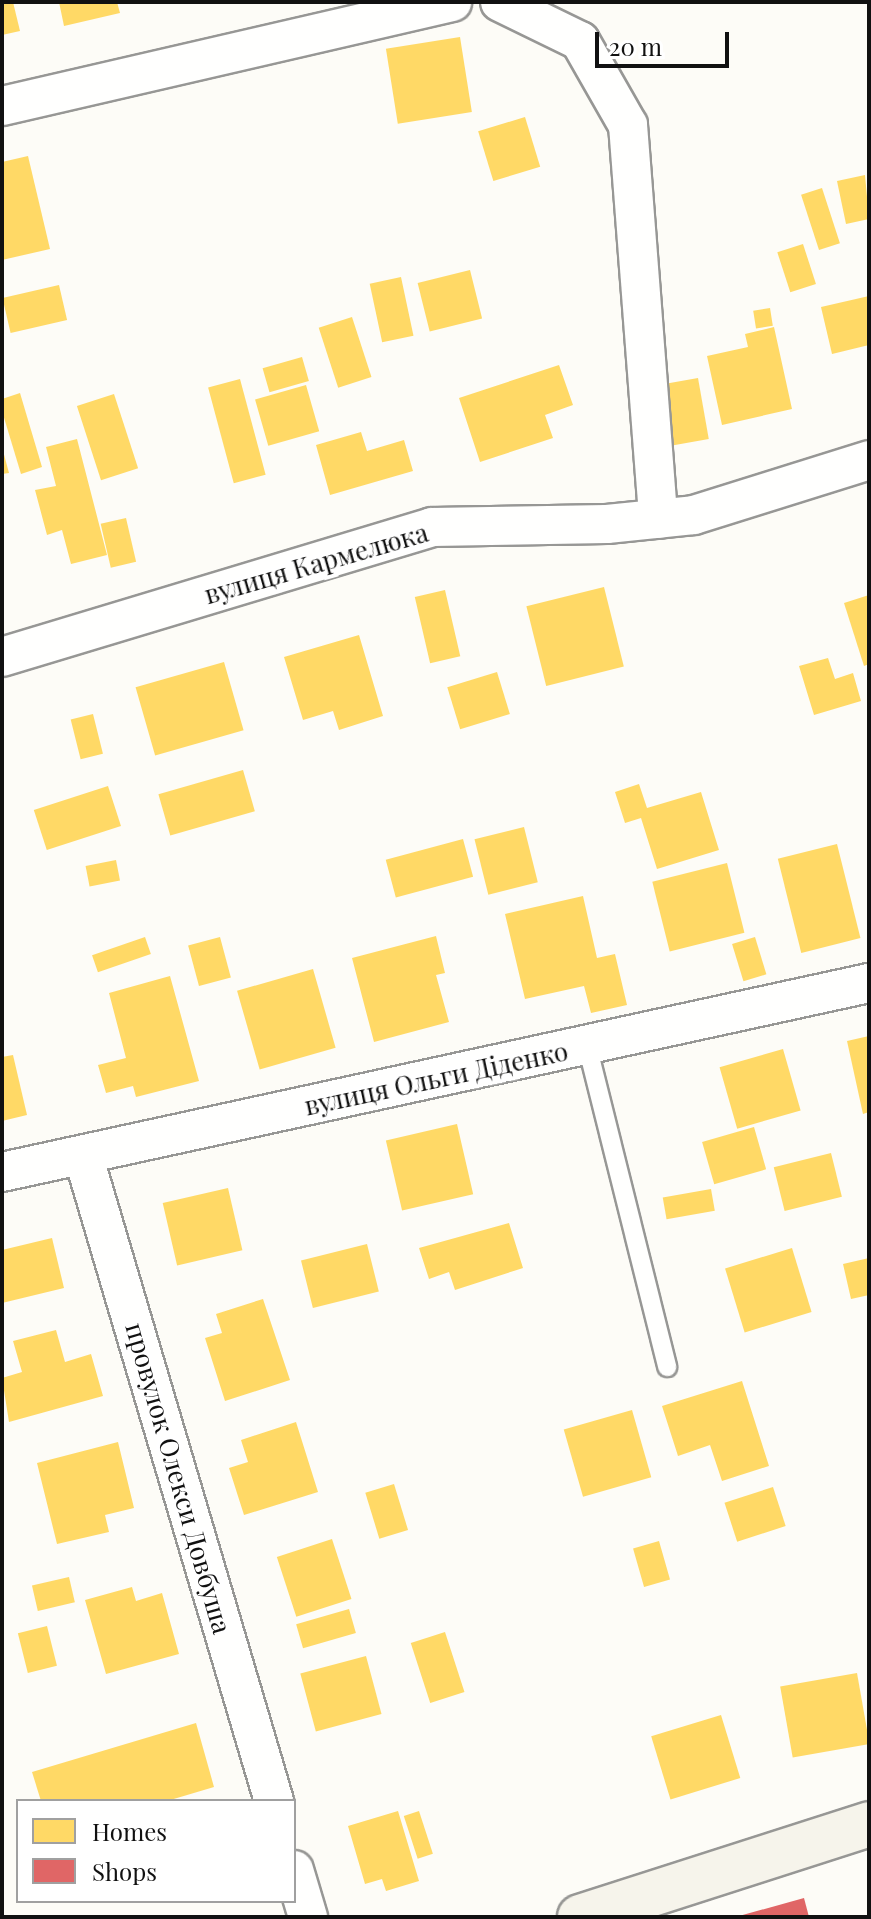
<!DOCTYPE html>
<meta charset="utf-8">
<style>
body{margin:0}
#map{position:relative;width:871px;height:1919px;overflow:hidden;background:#fdfcf7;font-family:"Playfair Display",serif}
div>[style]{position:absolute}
.homes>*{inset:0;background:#ffd966;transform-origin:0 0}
.shops>*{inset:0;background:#e06666}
.roads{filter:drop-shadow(2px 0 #979795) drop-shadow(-2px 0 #979795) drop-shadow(0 2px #979795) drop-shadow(0 -2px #979795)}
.lane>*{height:18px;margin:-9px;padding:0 9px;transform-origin:9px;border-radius:9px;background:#fffffe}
.street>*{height:38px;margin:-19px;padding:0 19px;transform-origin:19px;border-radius:19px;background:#fffffe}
.secondary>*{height:44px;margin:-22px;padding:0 22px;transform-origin:22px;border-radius:22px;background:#f6f4eb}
span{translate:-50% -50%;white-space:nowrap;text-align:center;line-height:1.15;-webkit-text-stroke:8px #fff;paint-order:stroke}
.street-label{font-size:26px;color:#111}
.frame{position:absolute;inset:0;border:4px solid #111;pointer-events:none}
.legend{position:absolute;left:16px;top:1799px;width:280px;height:104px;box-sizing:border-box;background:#fff;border:2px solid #a0a0a0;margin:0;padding:10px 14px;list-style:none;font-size:24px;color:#111}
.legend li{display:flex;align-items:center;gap:16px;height:40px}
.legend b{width:40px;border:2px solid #a0a0a0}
.scale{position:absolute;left:595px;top:32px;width:134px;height:36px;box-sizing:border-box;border:4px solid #111;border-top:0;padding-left:10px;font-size:24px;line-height:28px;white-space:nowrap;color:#111;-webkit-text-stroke:6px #fff;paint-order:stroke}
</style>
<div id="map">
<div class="homes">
<i style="clip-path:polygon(2px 2px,13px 2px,20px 31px,2px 35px)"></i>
<i style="clip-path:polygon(59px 2px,117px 2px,120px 13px,64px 26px)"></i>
<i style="left:460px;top:37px;width:76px;height:75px;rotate:81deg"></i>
<i style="left:525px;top:117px;width:52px;height:49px;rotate:73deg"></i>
<i style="clip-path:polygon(28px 156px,50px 249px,2px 260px,2px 162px)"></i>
<i style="clip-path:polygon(865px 175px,869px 219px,846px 224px,837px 181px)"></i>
<i style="left:822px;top:188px;width:58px;height:22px;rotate:72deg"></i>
<i style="left:803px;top:244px;width:42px;height:27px;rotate:72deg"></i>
<i style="left:470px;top:270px;width:50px;height:54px;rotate:76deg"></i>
<i style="left:401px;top:277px;width:60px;height:32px;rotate:78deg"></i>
<i style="left:59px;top:285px;width:36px;height:58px;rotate:77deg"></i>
<i style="clip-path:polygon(869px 296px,869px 345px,832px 354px,821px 307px)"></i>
<i style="left:770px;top:308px;width:18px;height:17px;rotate:81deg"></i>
<i style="left:352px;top:317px;width:63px;height:35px;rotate:72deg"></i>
<i style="clip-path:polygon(774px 327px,792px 409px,722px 425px,707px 356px,748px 347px,745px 334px)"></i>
<i style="left:302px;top:357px;width:25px;height:41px;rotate:74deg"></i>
<i style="clip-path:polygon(559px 365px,573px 405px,545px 415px,553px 438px,480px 462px,459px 398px)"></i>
<i style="left:698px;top:378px;width:62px;height:40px;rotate:80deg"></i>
<i style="left:240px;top:379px;width:99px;height:33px;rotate:75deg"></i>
<i style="left:306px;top:385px;width:48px;height:53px;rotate:74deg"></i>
<i style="clip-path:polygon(20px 393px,42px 467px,21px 474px,2px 411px,2px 399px)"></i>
<i style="left:114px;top:394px;width:78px;height:39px;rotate:72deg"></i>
<i style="clip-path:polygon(361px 432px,367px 451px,404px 440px,413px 471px,330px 495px,316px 445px)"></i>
<i style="clip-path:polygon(77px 439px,107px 555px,71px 564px,62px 530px,47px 535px,35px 490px,56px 486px,46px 447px)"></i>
<i style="clip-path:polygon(2px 447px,9px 473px,2px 474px)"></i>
<i style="left:126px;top:518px;width:45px;height:26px;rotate:77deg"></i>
<i style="left:604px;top:587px;width:82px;height:80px;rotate:76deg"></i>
<i style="left:445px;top:590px;width:68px;height:31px;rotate:77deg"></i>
<i style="clip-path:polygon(869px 595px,869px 664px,864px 666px,844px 603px)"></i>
<i style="clip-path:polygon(359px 635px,383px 716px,339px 730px,333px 711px,303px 720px,284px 657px)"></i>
<i style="clip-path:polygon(828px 658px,835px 679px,853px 673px,861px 701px,814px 715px,799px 666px)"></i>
<i style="left:224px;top:662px;width:71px;height:92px;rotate:74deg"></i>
<i style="left:497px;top:672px;width:44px;height:52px;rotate:73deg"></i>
<i style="left:93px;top:714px;width:41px;height:23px;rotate:76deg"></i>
<i style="left:243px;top:770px;width:43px;height:88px;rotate:74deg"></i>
<i style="clip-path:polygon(639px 784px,647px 808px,701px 792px,719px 850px,657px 869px,641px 818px,625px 823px,615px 792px)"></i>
<i style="left:108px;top:786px;width:42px;height:78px;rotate:72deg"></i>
<i style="left:524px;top:827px;width:57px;height:51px;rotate:76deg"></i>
<i style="left:463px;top:839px;width:39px;height:80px;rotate:75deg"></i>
<i style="left:837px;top:844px;width:97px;height:61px;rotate:76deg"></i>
<i style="left:116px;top:860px;width:21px;height:31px;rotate:79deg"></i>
<i style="left:727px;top:863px;width:72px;height:77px;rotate:76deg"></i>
<i style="clip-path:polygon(583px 896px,597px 958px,615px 954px,627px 1005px,591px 1013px,584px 986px,525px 999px,505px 914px)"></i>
<i style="clip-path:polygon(436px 936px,445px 973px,436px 975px,449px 1022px,374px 1042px,352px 958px)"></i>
<i style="left:145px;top:937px;width:18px;height:56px;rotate:71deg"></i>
<i style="left:220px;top:937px;width:42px;height:33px;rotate:75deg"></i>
<i style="left:755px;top:937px;width:39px;height:24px;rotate:73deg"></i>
<i style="left:313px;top:969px;width:82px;height:79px;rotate:74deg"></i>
<i style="clip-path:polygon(170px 976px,199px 1081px,136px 1097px,133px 1086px,106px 1093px,98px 1065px,126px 1058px,109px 993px)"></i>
<i style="clip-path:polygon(869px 1036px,869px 1112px,863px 1114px,847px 1041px)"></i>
<i style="left:783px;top:1049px;width:64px;height:66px;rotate:74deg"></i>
<i style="clip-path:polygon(13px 1055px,27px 1115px,2px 1121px,2px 1057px)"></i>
<i style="left:457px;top:1124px;width:72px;height:73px;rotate:77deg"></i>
<i style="left:754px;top:1127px;width:44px;height:54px;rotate:74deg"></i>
<i style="left:831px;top:1153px;width:45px;height:59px;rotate:76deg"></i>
<i style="left:228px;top:1188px;width:64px;height:67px;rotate:77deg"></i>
<i style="left:711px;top:1189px;width:22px;height:49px;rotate:80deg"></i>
<i style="clip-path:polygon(509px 1223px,523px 1268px,455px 1290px,449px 1272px,429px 1279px,419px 1248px)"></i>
<i style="clip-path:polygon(52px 1238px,64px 1288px,2px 1303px,2px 1250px)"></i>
<i style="left:367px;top:1244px;width:49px;height:68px;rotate:76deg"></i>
<i style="left:792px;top:1248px;width:67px;height:70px;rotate:73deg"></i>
<i style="clip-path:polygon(869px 1258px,869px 1295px,851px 1299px,843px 1264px)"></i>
<i style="clip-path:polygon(263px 1299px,290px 1380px,225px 1401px,205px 1338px,222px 1333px,216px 1314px)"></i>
<i style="clip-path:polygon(56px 1330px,65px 1362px,91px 1354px,103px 1396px,9px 1422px,2px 1378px,22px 1372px,13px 1341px)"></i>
<i style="clip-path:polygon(742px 1381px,769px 1466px,722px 1481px,710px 1445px,678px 1456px,662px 1406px)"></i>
<i style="left:632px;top:1410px;width:70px;height:71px;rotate:74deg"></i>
<i style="clip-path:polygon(296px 1422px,318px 1492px,244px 1515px,229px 1468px,248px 1462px,241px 1440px)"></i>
<i style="clip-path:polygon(118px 1442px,134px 1508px,105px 1515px,109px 1532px,57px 1544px,37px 1463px)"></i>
<i style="left:394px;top:1484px;width:48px;height:30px;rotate:73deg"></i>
<i style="left:773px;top:1487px;width:41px;height:51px;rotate:72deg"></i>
<i style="left:332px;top:1539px;width:63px;height:58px;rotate:72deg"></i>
<i style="left:659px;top:1541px;width:40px;height:27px;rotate:74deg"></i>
<i style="left:69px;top:1577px;width:26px;height:38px;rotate:77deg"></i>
<i style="clip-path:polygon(132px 1587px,136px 1601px,162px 1593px,179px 1654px,106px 1674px,85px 1600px)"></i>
<i style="left:349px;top:1609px;width:25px;height:55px;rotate:74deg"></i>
<i style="left:47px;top:1626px;width:41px;height:30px;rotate:76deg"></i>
<i style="left:445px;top:1632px;width:63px;height:36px;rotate:72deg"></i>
<i style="left:366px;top:1656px;width:60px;height:68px;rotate:75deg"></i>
<i style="left:857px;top:1673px;width:72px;height:78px;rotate:80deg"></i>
<i style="left:721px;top:1715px;width:66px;height:73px;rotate:73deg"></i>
<i style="clip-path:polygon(196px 1723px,214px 1787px,167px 1801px,41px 1801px,32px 1772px)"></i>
<i style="clip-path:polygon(398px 1811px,419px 1881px,386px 1891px,382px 1879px,365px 1884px,348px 1826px)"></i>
<i style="left:419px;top:1811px;width:45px;height:16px;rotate:72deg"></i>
</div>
<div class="shops">
<i style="clip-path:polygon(804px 1898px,809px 1917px,739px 1917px,739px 1916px)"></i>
</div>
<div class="roads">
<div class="lane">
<i style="left:587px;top:1045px;width:332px;rotate:76deg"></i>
</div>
<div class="street">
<i style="left:500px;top:2px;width:89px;rotate:26deg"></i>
<i style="left:580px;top:41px;width:97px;rotate:60.3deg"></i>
<i style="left:628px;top:125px;width:395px;rotate:85.6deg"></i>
<i style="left:2px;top:106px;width:462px;rotate:-13deg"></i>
<i style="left:2px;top:657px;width:449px;rotate:-16.8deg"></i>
<i style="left:432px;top:527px;width:175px;rotate:-1deg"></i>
<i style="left:607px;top:524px;width:87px;rotate:-5.9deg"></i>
<i style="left:694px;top:515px;width:183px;rotate:-17.4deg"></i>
<i style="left:83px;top:1155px;width:674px;rotate:73.53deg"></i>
<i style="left:2px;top:1172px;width:887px;rotate:-12.3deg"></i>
<i style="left:294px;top:1870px;width:49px;rotate:73.4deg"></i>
</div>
<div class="secondary">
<i style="left:580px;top:1917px;width:304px;rotate:-17.8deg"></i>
</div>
</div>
<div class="street-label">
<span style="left:316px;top:563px;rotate:-16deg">вулиця Кармелюка</span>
<span style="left:436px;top:1078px;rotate:-12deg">вулиця Ольги Діденко</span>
<span style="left:179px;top:1478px;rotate:74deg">провулок Олекси Довбуша</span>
</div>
<div class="frame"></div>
<ul class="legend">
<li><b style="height:22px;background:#ffd966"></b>Homes</li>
<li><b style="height:22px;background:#e06666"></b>Shops</li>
</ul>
<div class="scale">20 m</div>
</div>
